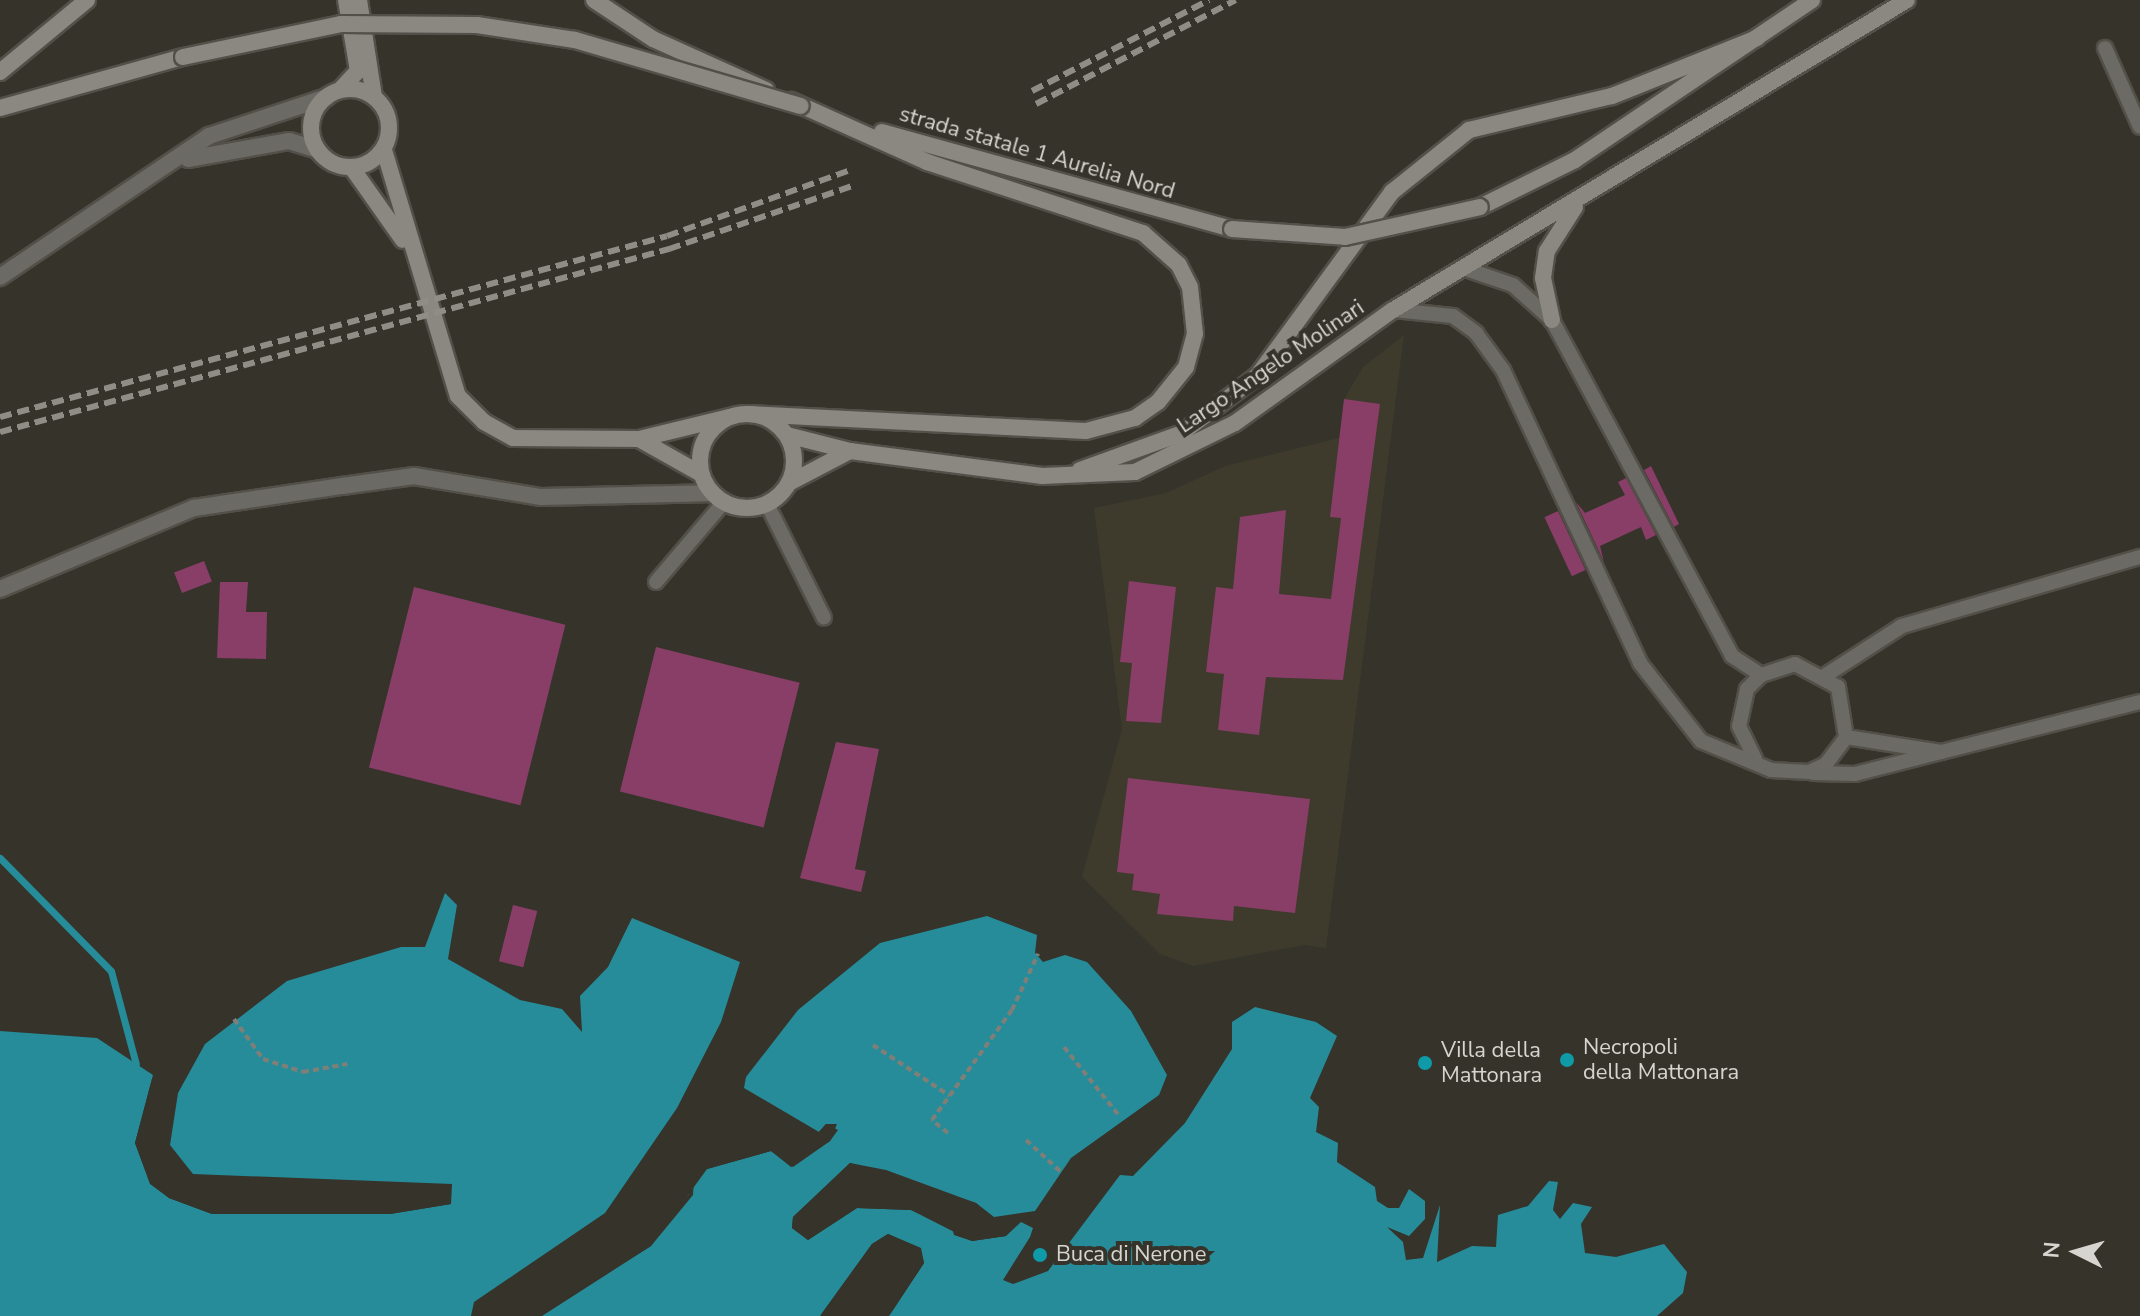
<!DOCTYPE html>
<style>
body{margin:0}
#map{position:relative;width:2140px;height:1316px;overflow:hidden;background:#35332a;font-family:"Nunito Sans",sans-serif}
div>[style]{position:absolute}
.built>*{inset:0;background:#3e3b2c}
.water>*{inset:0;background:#268c99}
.pier>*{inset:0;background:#35332a}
.stream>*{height:7px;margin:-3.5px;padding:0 3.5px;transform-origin:3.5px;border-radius:3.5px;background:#268c99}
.building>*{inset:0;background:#893e68;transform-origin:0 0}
.path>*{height:4px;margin-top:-2px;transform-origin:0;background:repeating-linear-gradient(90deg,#807f77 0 6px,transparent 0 10px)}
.roads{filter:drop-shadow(2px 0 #525048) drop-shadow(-2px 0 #525048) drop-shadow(0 2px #525048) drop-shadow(0 -2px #525048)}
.lane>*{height:14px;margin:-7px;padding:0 7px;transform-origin:7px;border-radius:7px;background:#6b6a65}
.street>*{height:16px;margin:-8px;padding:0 8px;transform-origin:8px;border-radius:8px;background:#6b6a65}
.secondary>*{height:16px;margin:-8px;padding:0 8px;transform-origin:8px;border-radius:8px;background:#8a8881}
.secondary>.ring{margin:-8px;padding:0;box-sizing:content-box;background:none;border:16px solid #8a8881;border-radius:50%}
.rail>*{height:6px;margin-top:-3px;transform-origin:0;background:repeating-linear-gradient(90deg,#8f8e86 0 12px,transparent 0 18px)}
.bridges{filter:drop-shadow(2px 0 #525048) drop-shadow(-2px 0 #525048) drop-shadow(0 2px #525048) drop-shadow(0 -2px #525048)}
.secondary-bridge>*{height:16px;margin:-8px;padding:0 8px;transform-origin:8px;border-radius:8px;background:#8a8881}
.dots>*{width:22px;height:22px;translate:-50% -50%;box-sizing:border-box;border:4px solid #35332a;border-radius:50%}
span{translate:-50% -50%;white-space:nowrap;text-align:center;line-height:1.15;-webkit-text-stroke:8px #35332a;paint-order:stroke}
.street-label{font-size:22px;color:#d6d5cf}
.poi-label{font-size:22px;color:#d6d5cf}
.left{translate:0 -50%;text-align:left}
.north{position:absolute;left:2036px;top:1212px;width:80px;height:80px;-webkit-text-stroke:6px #35332a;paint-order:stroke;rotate:275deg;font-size:22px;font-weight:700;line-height:32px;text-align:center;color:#d6d5cf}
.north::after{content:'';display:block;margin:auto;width:28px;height:36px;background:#d6d5cf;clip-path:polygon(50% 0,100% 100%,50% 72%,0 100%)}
</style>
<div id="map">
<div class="built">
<i style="clip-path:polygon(1404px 335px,1326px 948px,1304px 945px,1193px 966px,1160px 954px,1082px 877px,1122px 729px,1094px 508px,1166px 493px,1225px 466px,1339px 438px,1344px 399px,1363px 367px)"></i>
</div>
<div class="water">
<i style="clip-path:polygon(445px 893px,457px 905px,448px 959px,520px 1000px,562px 1009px,582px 1032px,580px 996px,608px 967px,632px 918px,740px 962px,721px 1022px,677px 1108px,605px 1213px,474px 1302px,471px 1316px,0 1316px,0 1031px,97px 1038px,153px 1075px,135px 1143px,150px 1183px,169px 1198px,212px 1214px,390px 1214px,451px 1204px,452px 1184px,193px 1174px,170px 1145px,178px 1093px,205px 1044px,287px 981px,401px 947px,425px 947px)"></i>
<i style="clip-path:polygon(987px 916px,1037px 935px,1035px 953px,1043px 962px,1065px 955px,1087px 962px,1131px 1011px,1167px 1075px,1159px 1095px,1071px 1158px,1035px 1211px,994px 1217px,976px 1203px,850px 1163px,793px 1217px,792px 1228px,808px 1240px,857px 1208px,911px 1210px,951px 1224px,954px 1235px,972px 1241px,1006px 1236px,1021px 1222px,1033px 1228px,1030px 1237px,1003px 1280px,1013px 1284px,1048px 1271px,1120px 1175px,1133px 1176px,1185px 1123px,1232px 1049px,1232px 1022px,1255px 1007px,1316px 1022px,1337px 1036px,1310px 1098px,1319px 1107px,1316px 1132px,1338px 1143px,1337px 1162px,1375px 1187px,1377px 1201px,1388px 1208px,1399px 1208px,1409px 1189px,1425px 1201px,1425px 1219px,1409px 1236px,1387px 1227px,1403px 1242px,1406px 1260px,1423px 1258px,1440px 1205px,1437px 1262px,1472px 1246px,1496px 1247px,1498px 1215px,1528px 1206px,1549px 1181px,1558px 1182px,1553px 1210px,1560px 1219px,1573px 1203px,1592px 1207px,1581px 1224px,1585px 1253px,1616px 1257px,1664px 1244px,1687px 1272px,1683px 1293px,1657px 1316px,889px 1316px,924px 1263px,920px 1248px,888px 1234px,872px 1244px,820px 1316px,542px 1316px,651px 1246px,707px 1169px,771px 1151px,791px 1167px,830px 1141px,838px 1130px,826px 1124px,819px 1132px,744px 1088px,746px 1077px,798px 1010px,880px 943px)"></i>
</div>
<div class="pier">
<i style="clip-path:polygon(153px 1075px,139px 1143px,153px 1181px,171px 1194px,213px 1210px,390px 1210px,447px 1200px,448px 1190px,451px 1204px,390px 1214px,212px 1214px,169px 1198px,150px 1184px,135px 1143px)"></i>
<i style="clip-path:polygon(826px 1124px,837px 1124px,830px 1141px,793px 1167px,771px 1151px,707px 1169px,694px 1179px,693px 1195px,651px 1246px,538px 1316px,648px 1243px,689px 1194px,690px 1177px,705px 1166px,771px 1147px,791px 1160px,827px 1138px,833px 1128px,816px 1135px)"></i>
<i style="clip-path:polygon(850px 1163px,886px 1170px,976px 1203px,995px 1221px,974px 1206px,851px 1167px,797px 1218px,808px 1235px,857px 1204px,911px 1206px,952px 1220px,957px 1232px,972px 1237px,992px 1230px,1006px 1236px,972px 1241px,911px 1210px,857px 1208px,808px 1240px,792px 1228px,793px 1217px)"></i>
<i style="clip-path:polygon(888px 1234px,921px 1248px,924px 1263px,889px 1316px,920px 1263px,917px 1250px,888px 1238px,820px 1316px,872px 1244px)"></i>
</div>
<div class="stream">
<i style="left:0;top:858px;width:158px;rotate:45.5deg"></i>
<i style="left:111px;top:971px;width:96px;rotate:75deg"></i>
</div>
<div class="building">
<i style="clip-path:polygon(1344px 399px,1380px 404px,1343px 680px,1266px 677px,1259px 735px,1218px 730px,1224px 674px,1206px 672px,1216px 587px,1233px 589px,1240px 517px,1286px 510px,1279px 594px,1331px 599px,1341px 518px,1330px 517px)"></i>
<i style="clip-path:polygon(1651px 466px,1679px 524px,1674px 527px,1644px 470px)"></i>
<i style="clip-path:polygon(1626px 478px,1656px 535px,1646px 540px,1641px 527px,1600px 546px,1604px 562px,1576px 502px,1585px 513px,1625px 495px,1618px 482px)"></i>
<i style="left:1558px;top:511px;width:65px;height:15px;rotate:65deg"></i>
<i style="left:204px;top:561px;width:22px;height:32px;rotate:69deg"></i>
<i style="clip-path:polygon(1129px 581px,1176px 587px,1161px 723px,1126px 721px,1132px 663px,1120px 662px)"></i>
<i style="clip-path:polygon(220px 582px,248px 582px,246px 612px,267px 612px,266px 659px,217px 658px)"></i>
<i style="left:414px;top:587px;width:156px;height:186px;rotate:14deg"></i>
<i style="left:656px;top:647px;width:148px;height:149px;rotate:14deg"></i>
<i style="clip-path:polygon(836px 742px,879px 749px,855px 869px,866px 871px,861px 892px,800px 878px)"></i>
<i style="clip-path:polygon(1128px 778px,1310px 799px,1295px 913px,1234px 906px,1233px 921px,1157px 914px,1160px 894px,1132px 890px,1134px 874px,1117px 872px)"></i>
<i style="left:513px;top:905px;width:25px;height:58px;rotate:14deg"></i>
</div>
<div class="path">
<i style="left:234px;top:1019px;width:49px;rotate:54.1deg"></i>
<i style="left:263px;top:1059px;width:42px;rotate:18deg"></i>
<i style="left:303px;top:1072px;width:45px;rotate:-10.3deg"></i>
<i style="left:873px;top:1045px;width:92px;rotate:33.5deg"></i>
<i style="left:1064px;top:1047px;width:90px;rotate:51.3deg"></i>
<i style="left:948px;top:1133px;width:21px;rotate:-141deg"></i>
<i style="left:932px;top:1120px;width:136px;rotate:-54deg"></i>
<i style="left:1012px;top:1010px;width:62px;rotate:-65.1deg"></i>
<i style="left:1026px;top:1140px;width:47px;rotate:42.4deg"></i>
</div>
<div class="roads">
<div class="lane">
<i style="left:2105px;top:48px;width:86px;rotate:66.1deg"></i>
<i style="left:1469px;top:270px;width:46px;rotate:18.8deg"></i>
<i style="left:1513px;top:285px;width:52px;rotate:41.9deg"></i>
<i style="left:1552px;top:320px;width:381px;rotate:61.8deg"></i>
<i style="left:1732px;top:656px;width:35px;rotate:33deg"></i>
<i style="left:1394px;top:310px;width:59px;rotate:5.8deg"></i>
<i style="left:1453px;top:316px;width:29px;rotate:36deg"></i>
<i style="left:1476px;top:333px;width:46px;rotate:53.9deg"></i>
<i style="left:1503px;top:370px;width:323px;rotate:64.9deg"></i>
<i style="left:1640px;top:663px;width:99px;rotate:52deg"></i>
<i style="left:1701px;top:741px;width:76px;rotate:22.5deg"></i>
<i style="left:1771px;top:770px;width:38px;rotate:3deg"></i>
<i style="left:1809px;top:772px;width:19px;rotate:-25deg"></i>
<i style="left:1826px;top:764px;width:34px;rotate:-53deg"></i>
<i style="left:1846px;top:737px;width:51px;rotate:-99.1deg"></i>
<i style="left:1838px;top:687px;width:49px;rotate:-151.9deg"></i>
<i style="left:1795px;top:664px;width:36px;rotate:162deg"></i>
<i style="left:1761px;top:675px;width:20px;rotate:135deg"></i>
<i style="left:1747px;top:689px;width:38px;rotate:102deg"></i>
<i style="left:1739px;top:726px;width:37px;rotate:64deg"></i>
<i style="left:767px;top:504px;width:127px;rotate:63.4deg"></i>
<i style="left:656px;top:582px;width:104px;rotate:-49.7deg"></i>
<i style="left:1826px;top:675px;width:90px;rotate:-32.8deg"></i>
<i style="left:1902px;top:626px;width:248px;rotate:-16.2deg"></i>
<i style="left:1941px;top:752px;width:205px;rotate:-14.1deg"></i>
<i style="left:1813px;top:773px;width:42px;rotate:1.4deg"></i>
<i style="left:1855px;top:774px;width:89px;rotate:-14.3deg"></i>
<i style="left:1941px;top:752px;width:96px;rotate:-171deg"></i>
</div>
<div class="street">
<i style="left:188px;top:159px;width:103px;rotate:-10.1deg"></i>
<i style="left:289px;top:141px;width:30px;rotate:17deg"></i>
<i style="left:0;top:277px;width:252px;rotate:-34deg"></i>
<i style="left:209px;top:136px;width:124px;rotate:-18.3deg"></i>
<i style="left:0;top:589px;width:210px;rotate:-22.7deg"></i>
<i style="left:194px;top:508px;width:150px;rotate:-8.5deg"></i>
<i style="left:342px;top:486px;width:73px;rotate:-7.9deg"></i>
<i style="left:414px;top:476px;width:129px;rotate:9.4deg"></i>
<i style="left:541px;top:497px;width:171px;rotate:-1.3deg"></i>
</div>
<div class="secondary">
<i style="left:359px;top:0;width:98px;rotate:81.2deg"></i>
<i style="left:594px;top:0;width:71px;rotate:33.5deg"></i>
<i style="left:653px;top:39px;width:124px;rotate:24.3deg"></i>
<i style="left:0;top:72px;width:113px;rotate:-39.6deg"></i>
<i class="ring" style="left:311px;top:89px;width:62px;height:62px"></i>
<i style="left:340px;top:90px;width:26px;rotate:-47deg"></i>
<i style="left:358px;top:71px;width:72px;rotate:-99.6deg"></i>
<i style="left:0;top:108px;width:190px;rotate:-15.6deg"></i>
<i style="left:882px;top:132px;width:363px;rotate:15.5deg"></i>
<i style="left:384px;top:150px;width:257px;rotate:73.3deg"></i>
<i style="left:458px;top:396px;width:37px;rotate:45deg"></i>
<i style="left:484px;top:422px;width:33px;rotate:29deg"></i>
<i style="left:513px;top:438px;width:126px;rotate:0.5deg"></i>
<i style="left:639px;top:439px;width:93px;rotate:-13.7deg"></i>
<i style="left:352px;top:168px;width:88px;rotate:54.7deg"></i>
<i style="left:1480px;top:207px;width:106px;rotate:-26.3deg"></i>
<i style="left:1575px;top:160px;width:286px;rotate:-34deg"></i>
<i style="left:1552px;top:320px;width:43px;rotate:-102.1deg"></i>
<i style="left:1543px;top:278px;width:27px;rotate:-82deg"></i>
<i style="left:1547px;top:251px;width:52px;rotate:-57.5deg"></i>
<i class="ring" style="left:700px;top:414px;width:78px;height:78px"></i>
<i style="left:748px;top:414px;width:338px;rotate:2.9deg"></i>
<i style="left:1086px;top:431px;width:51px;rotate:-14.9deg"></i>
<i style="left:1135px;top:418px;width:28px;rotate:-35deg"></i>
<i style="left:1158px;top:402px;width:45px;rotate:-51.3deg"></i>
<i style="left:1186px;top:367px;width:34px;rotate:-75deg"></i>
<i style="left:1195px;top:334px;width:47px;rotate:-96.1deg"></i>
<i style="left:1190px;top:287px;width:25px;rotate:-117deg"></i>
<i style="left:1179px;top:265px;width:48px;rotate:-138.4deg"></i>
<i style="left:1143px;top:233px;width:227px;rotate:-161.8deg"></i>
<i style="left:927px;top:162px;width:149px;rotate:-155.8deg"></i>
<i style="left:787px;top:435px;width:65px;rotate:14.3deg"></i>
<i style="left:850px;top:451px;width:194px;rotate:7.4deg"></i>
<i style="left:1042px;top:476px;width:93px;rotate:-2.5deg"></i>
<i style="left:1135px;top:472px;width:111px;rotate:-26.1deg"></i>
<i style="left:1235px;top:423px;width:194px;rotate:-35.6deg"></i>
<i style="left:1393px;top:310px;width:600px;rotate:-31.09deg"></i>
<i style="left:639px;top:439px;width:71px;rotate:29.4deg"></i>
<i style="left:1080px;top:470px;width:109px;rotate:-19.9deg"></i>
<i style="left:1182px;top:433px;width:96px;rotate:-37.3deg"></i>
<i style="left:1258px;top:375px;width:227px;rotate:-53.8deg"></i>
<i style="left:1392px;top:192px;width:99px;rotate:-38.8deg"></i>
<i style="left:1469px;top:130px;width:147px;rotate:-13.4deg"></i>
<i style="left:1612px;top:96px;width:156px;rotate:-21.8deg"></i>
<i style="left:789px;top:483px;width:69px;rotate:-27.7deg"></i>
</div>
</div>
<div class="rail">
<i style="left:1032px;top:91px;width:199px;rotate:-27.2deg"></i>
<i style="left:1036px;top:104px;width:225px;rotate:-27.5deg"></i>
<i style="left:0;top:417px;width:691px;rotate:-15.18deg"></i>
<i style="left:667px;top:236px;width:192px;rotate:-19.8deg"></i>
<i style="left:0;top:432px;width:694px;rotate:-15.3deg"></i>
<i style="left:669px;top:249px;width:194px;rotate:-19deg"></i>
</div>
<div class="bridges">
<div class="secondary-bridge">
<i style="left:183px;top:57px;width:161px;rotate:-11.8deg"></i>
<i style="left:341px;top:24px;width:136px;rotate:0.4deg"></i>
<i style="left:477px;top:25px;width:99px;rotate:8.7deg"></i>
<i style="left:575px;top:40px;width:235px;rotate:16.3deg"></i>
<i style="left:1232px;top:229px;width:113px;rotate:4deg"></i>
<i style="left:1345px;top:237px;width:138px;rotate:-12.5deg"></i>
</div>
</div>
<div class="dots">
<i style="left:1567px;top:1060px;background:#0f9aa8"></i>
<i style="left:1425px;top:1063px;background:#0f9aa8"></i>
<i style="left:1040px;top:1255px;background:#0f9aa8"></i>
</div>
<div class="street-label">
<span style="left:1037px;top:153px;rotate:16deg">strada statale 1 Aurelia Nord</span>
<span style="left:1271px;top:367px;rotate:-34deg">Largo Angelo Molinari</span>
</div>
<div class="poi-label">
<span class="left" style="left:1583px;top:1060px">Necropoli<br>della Mattonara</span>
<span class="left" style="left:1441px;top:1063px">Villa della<br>Mattonara</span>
<span class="left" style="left:1056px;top:1255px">Buca di Nerone</span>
</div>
<div class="north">N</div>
</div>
